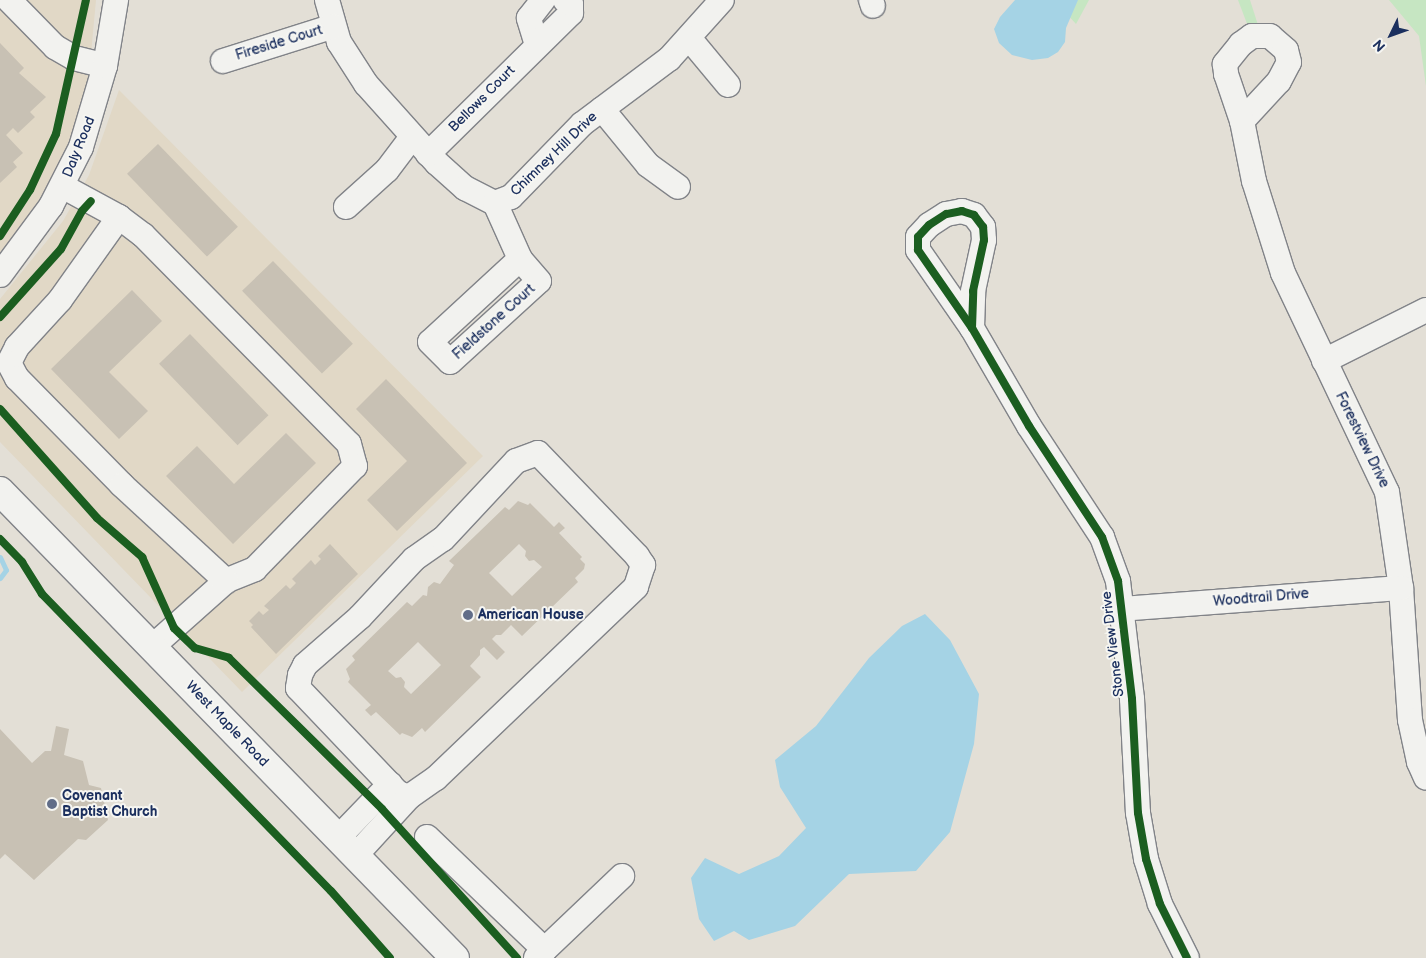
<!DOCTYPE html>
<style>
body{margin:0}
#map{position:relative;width:1426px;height:958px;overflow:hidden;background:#e3dfd6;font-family:"Balsamiq Sans",sans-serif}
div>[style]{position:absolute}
.built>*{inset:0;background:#e1d8c6}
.green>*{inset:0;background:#c6e6c2}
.water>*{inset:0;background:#a5d3e5}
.stream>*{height:5px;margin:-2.5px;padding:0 2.5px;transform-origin:2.5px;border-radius:2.5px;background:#a5d3e5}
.building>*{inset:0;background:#c8c1b4;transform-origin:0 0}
.roads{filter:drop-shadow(1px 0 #818388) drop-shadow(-1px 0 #818388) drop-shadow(0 1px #818388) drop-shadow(0 -1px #818388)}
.minor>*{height:24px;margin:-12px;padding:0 12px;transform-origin:12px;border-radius:12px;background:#f2f2ef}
.major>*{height:28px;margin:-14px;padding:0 14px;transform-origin:14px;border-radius:14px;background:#f2f2ef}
.cycleway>*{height:8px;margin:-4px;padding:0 4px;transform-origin:4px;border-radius:4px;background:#1b5e20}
.dots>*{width:14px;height:14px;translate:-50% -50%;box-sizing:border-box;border:2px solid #f6f6f2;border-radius:50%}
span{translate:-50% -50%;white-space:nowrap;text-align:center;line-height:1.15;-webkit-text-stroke:4px #f6f6f2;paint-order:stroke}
.street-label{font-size:14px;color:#1b2f5e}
.poi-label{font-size:14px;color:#1b2f5e;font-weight:700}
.left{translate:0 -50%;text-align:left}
.north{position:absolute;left:1366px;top:10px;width:50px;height:50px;-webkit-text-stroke:4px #f6f6f2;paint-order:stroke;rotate:228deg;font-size:14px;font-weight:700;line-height:20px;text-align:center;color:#1b2f5e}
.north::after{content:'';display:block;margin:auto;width:18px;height:22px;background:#1b2f5e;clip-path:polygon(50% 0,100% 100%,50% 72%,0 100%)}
</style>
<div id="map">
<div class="built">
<i style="clip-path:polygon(0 0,96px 0,87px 97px,58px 171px,18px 237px,0 258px)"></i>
<i style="clip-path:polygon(119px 90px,483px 456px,242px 692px,0 442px,0 299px,63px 221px,89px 175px)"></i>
</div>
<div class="green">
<i style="clip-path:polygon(1054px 0,1089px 0,1076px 24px)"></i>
<i style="clip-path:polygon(1238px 0,1250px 0,1258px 25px,1249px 29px)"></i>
<i style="clip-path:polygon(1389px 0,1426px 0,1426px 86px,1419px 36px)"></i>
</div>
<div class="water">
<i style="clip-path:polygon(1015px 0,1078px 0,1066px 28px,1065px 42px,1058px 52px,1048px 58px,1032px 60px,1012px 55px,999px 43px,994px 29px,1000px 17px)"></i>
<i style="clip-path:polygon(925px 614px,950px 640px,979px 694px,974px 744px,950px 832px,916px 871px,849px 874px,795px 926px,749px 940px,734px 931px,714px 941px,699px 919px,691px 878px,705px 858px,739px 874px,779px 856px,806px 828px,780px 787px,775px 760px,816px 726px,869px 658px,902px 626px)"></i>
</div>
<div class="stream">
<i style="left:0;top:557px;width:14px;rotate:65deg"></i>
<i style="left:6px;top:570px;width:10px;rotate:127deg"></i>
</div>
<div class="building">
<i style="clip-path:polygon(0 43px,24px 68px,19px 73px,46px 97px,30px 112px,35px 117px,18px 133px,13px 128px,6px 135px,23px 153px,13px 162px,17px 167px,0 183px)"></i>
<i style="left:158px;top:144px;width:115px;height:43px;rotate:46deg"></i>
<i style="left:273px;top:261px;width:115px;height:43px;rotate:46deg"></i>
<i style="clip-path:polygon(132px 290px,162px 321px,109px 372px,148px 411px,119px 439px,51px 369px)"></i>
<i style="left:190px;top:334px;width:113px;height:43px;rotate:46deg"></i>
<i style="clip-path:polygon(386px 379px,467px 463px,397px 531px,367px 500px,407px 461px,356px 409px)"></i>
<i style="clip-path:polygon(286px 433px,316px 463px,233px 544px,166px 476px,197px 446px,234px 484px)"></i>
<i style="clip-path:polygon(evenodd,518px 501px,528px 505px,530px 503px,554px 527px,559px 522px,565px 528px,559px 533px,582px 557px,580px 559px,585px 564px,584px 569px,575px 578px,578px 582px,522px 636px,511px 625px,501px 635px,496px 635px,492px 639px,505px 652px,497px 660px,484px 647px,480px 650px,480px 655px,470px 666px,481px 677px,425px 732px,422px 728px,412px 737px,402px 733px,400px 735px,376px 712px,371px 716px,365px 710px,371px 705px,348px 682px,350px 679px,346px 669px,355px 660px,352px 656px,407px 602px,412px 606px,423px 595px,427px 596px,428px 587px,434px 582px,440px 584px,454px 565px,449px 561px,505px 507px,509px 510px,518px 501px,519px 544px,526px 551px,525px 556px,529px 561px,534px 560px,542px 567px,512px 596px,489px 573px,519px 544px,518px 501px,418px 642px,441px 665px,411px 694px,404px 687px,405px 682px,401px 677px,396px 678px,388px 671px,418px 642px)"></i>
<i style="clip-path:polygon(330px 544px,358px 574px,276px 654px,251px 627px,253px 625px,249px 621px,259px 611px,263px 615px,269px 610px,264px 606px,286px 585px,290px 589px,296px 583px,292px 579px,311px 560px,315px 565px,321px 559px,318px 556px)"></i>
<i style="clip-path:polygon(56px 726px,69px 729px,64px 755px,83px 761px,89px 785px,101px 788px,108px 820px,86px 840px,78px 839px,34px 880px,5px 854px,0 859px,0 729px,32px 763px,45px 751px,51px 751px)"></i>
</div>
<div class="roads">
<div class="minor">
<i style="left:9px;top:0;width:66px;rotate:45.6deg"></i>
<i style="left:55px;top:47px;width:22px;rotate:30deg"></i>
<i style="left:74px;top:58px;width:32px;rotate:14deg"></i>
<i style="left:327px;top:0;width:44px;rotate:74.1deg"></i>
<i style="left:339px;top:42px;width:50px;rotate:57.3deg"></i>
<i style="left:366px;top:84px;width:106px;rotate:48.1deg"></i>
<i style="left:437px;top:163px;width:38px;rotate:42deg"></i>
<i style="left:465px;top:188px;width:34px;rotate:27deg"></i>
<i style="left:495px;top:203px;width:17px;rotate:-21deg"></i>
<i style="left:511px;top:197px;width:102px;rotate:-45.8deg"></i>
<i style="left:582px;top:124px;width:109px;rotate:-36.8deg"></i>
<i style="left:669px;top:59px;width:79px;rotate:-48.1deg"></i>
<i style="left:871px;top:0;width:6px;rotate:72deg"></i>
<i style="left:689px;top:38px;width:61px;rotate:50.3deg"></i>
<i style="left:537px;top:45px;width:28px;rotate:-107deg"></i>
<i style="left:529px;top:18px;width:23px;rotate:-52deg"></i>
<i style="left:223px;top:61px;width:116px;rotate:-17.5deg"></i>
<i style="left:602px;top:109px;width:72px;rotate:50.6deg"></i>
<i style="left:648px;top:165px;width:37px;rotate:36deg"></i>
<i style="left:1242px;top:121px;width:54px;rotate:-47.2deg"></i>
<i style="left:1279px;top:81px;width:21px;rotate:-62deg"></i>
<i style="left:1289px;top:62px;width:12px;rotate:-104deg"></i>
<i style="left:1286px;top:50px;width:21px;rotate:-139deg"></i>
<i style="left:1270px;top:36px;width:18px;rotate:180deg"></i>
<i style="left:1252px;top:36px;width:14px;rotate:144deg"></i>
<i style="left:1241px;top:44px;width:26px;rotate:129deg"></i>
<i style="left:1225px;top:64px;width:10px;rotate:84deg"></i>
<i style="left:1226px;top:74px;width:50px;rotate:71.2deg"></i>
<i style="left:1242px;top:121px;width:61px;rotate:78.7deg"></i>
<i style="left:1254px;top:181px;width:96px;rotate:72.5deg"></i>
<i style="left:1283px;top:273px;width:242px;rotate:64.6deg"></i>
<i style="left:1387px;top:492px;width:97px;rotate:81.7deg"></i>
<i style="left:1401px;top:588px;width:132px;rotate:86.1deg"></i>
<i style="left:1410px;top:720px;width:43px;rotate:77.9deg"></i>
<i style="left:1419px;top:762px;width:17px;rotate:66deg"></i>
<i style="left:428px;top:154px;width:201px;rotate:-44.6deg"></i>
<i style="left:571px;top:13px;width:9px;rotate:-90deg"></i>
<i style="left:571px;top:4px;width:7px;rotate:-146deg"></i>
<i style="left:62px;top:186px;width:65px;rotate:28.5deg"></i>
<i style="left:119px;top:217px;width:30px;rotate:37deg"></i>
<i style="left:143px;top:235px;width:293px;rotate:45.4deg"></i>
<i style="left:349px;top:444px;width:23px;rotate:75deg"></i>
<i style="left:355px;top:466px;width:144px;rotate:134.2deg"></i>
<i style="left:255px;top:569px;width:31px;rotate:158deg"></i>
<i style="left:226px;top:581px;width:99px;rotate:138.3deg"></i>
<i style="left:495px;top:203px;width:61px;rotate:65.9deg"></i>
<i style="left:520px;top:259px;width:122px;rotate:137.3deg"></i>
<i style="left:430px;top:342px;width:28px;rotate:45deg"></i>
<i style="left:450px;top:362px;width:120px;rotate:-42.3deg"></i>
<i style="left:539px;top:281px;width:29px;rotate:-131deg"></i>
<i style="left:346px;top:207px;width:55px;rotate:-42.1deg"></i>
<i style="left:387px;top:170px;width:41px;rotate:-52.9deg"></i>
<i style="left:119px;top:217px;width:102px;rotate:125.4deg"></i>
<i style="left:60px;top:300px;width:64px;rotate:132.5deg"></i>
<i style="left:17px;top:347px;width:18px;rotate:117deg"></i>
<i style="left:9px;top:363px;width:17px;rotate:62deg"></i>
<i style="left:17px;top:378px;width:150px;rotate:45.5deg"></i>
<i style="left:122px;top:485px;width:142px;rotate:42.7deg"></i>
<i style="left:0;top:275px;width:86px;rotate:-53.5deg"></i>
<i style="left:51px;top:206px;width:66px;rotate:-63deg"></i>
<i style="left:81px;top:147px;width:84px;rotate:-73.5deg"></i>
<i style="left:105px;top:66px;width:67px;rotate:-80.5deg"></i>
<i style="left:972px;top:328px;width:37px;rotate:-88deg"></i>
<i style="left:973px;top:291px;width:52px;rotate:-77.8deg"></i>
<i style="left:984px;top:240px;width:13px;rotate:-94deg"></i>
<i style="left:983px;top:227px;width:15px;rotate:-127deg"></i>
<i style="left:974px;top:215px;width:13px;rotate:-162deg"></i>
<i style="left:962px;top:211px;width:16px;rotate:169deg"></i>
<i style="left:946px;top:214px;width:20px;rotate:147deg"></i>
<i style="left:929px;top:225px;width:16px;rotate:133deg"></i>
<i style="left:918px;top:237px;width:13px;rotate:90deg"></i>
<i style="left:918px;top:250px;width:95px;rotate:55.3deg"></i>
<i style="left:972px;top:328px;width:113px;rotate:59.8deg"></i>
<i style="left:1029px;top:426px;width:133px;rotate:56.7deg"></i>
<i style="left:1102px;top:537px;width:47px;rotate:70deg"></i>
<i style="left:1118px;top:581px;width:119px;rotate:83.2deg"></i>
<i style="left:1132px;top:699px;width:114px;rotate:87deg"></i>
<i style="left:1138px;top:813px;width:47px;rotate:80.1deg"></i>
<i style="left:1146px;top:859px;width:47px;rotate:72.7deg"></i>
<i style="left:1160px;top:904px;width:60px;rotate:63.4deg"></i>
<i style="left:1324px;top:361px;width:114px;rotate:-26.6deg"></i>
<i style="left:538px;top:453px;width:143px;rotate:46.1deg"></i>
<i style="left:637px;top:556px;width:11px;rotate:56deg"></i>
<i style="left:643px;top:565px;width:23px;rotate:108deg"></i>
<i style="left:636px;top:587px;width:277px;rotate:136.3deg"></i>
<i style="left:436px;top:778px;width:33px;rotate:145deg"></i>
<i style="left:409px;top:797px;width:12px;rotate:-160deg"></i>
<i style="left:398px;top:793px;width:145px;rotate:-133.6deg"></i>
<i style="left:298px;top:688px;width:13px;rotate:-81deg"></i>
<i style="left:300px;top:675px;width:11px;rotate:-63deg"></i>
<i style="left:305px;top:665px;width:73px;rotate:-41.1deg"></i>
<i style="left:360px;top:617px;width:79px;rotate:-47deg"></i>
<i style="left:414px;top:559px;width:35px;rotate:-35deg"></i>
<i style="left:443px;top:539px;width:107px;rotate:-46.9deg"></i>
<i style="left:516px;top:461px;width:23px;rotate:-20deg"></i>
<i style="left:1121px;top:609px;width:281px;rotate:-4.3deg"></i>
<i style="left:427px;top:837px;width:163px;rotate:43.8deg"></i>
<i style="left:338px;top:838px;width:75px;rotate:-46.1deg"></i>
<i style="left:355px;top:856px;width:80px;rotate:-47.5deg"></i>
<i style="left:536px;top:958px;width:119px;rotate:-43.6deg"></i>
</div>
<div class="major">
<i style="left:0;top:491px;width:652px;rotate:45.75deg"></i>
</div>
</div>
<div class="cycleway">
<i style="left:0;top:236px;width:55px;rotate:-56.9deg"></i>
<i style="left:30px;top:190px;width:62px;rotate:-65.1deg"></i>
<i style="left:56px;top:134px;width:137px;rotate:-77.4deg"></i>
<i style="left:0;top:317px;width:91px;rotate:-48.1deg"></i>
<i style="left:61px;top:249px;width:43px;rotate:-61.1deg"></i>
<i style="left:82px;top:211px;width:13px;rotate:-48deg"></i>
<i style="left:972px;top:328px;width:37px;rotate:-88deg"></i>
<i style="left:973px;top:291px;width:52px;rotate:-77.8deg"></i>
<i style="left:984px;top:240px;width:13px;rotate:-94deg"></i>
<i style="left:983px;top:227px;width:15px;rotate:-127deg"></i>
<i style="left:974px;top:215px;width:13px;rotate:-162deg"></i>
<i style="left:962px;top:211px;width:16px;rotate:169deg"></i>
<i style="left:946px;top:214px;width:20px;rotate:147deg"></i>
<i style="left:929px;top:225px;width:16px;rotate:133deg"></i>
<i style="left:918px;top:237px;width:13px;rotate:90deg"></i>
<i style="left:918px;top:250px;width:95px;rotate:55.3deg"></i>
<i style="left:972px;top:328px;width:113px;rotate:59.8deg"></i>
<i style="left:1029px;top:426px;width:133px;rotate:56.7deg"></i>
<i style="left:1102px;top:537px;width:47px;rotate:70deg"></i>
<i style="left:1118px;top:581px;width:119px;rotate:83.2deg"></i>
<i style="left:1132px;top:699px;width:114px;rotate:87deg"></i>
<i style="left:1138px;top:813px;width:47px;rotate:80.1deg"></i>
<i style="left:1146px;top:859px;width:47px;rotate:72.7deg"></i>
<i style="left:1160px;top:904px;width:60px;rotate:63.4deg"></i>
<i style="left:0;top:409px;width:146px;rotate:48.3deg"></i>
<i style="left:97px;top:518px;width:60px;rotate:40.9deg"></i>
<i style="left:142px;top:557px;width:78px;rotate:65.7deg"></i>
<i style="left:174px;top:628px;width:29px;rotate:44deg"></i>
<i style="left:195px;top:648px;width:35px;rotate:16deg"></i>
<i style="left:229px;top:658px;width:215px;rotate:44.6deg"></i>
<i style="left:382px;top:809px;width:201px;rotate:47.8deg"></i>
<i style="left:0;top:539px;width:32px;rotate:46deg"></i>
<i style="left:22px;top:562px;width:38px;rotate:58deg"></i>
<i style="left:42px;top:594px;width:414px;rotate:45.8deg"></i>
<i style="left:331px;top:891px;width:89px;rotate:48.6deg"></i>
</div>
<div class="dots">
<i style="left:468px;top:615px;background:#616d88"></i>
<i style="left:52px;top:804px;background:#616d88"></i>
</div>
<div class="street-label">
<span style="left:279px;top:43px;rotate:-17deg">Fireside Court</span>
<span style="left:482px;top:99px;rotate:-45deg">Bellows Court</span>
<span style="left:79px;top:147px;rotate:-68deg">Daly Road</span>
<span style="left:554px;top:154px;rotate:-44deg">Chimney Hill Drive</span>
<span style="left:494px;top:322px;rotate:-42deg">Fieldstone Court</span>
<span style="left:1362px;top:440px;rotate:64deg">Forestview Drive</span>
<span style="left:1261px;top:598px;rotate:-5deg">Woodtrail Drive</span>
<span style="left:1113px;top:644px;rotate:-97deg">Stone View Drive</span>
<span style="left:227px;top:724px;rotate:46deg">West Maple Road</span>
</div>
<div class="poi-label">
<span class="left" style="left:478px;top:615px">American House</span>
<span class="left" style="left:62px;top:804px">Covenant<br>Baptist Church</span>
</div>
<div class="north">N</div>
</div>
